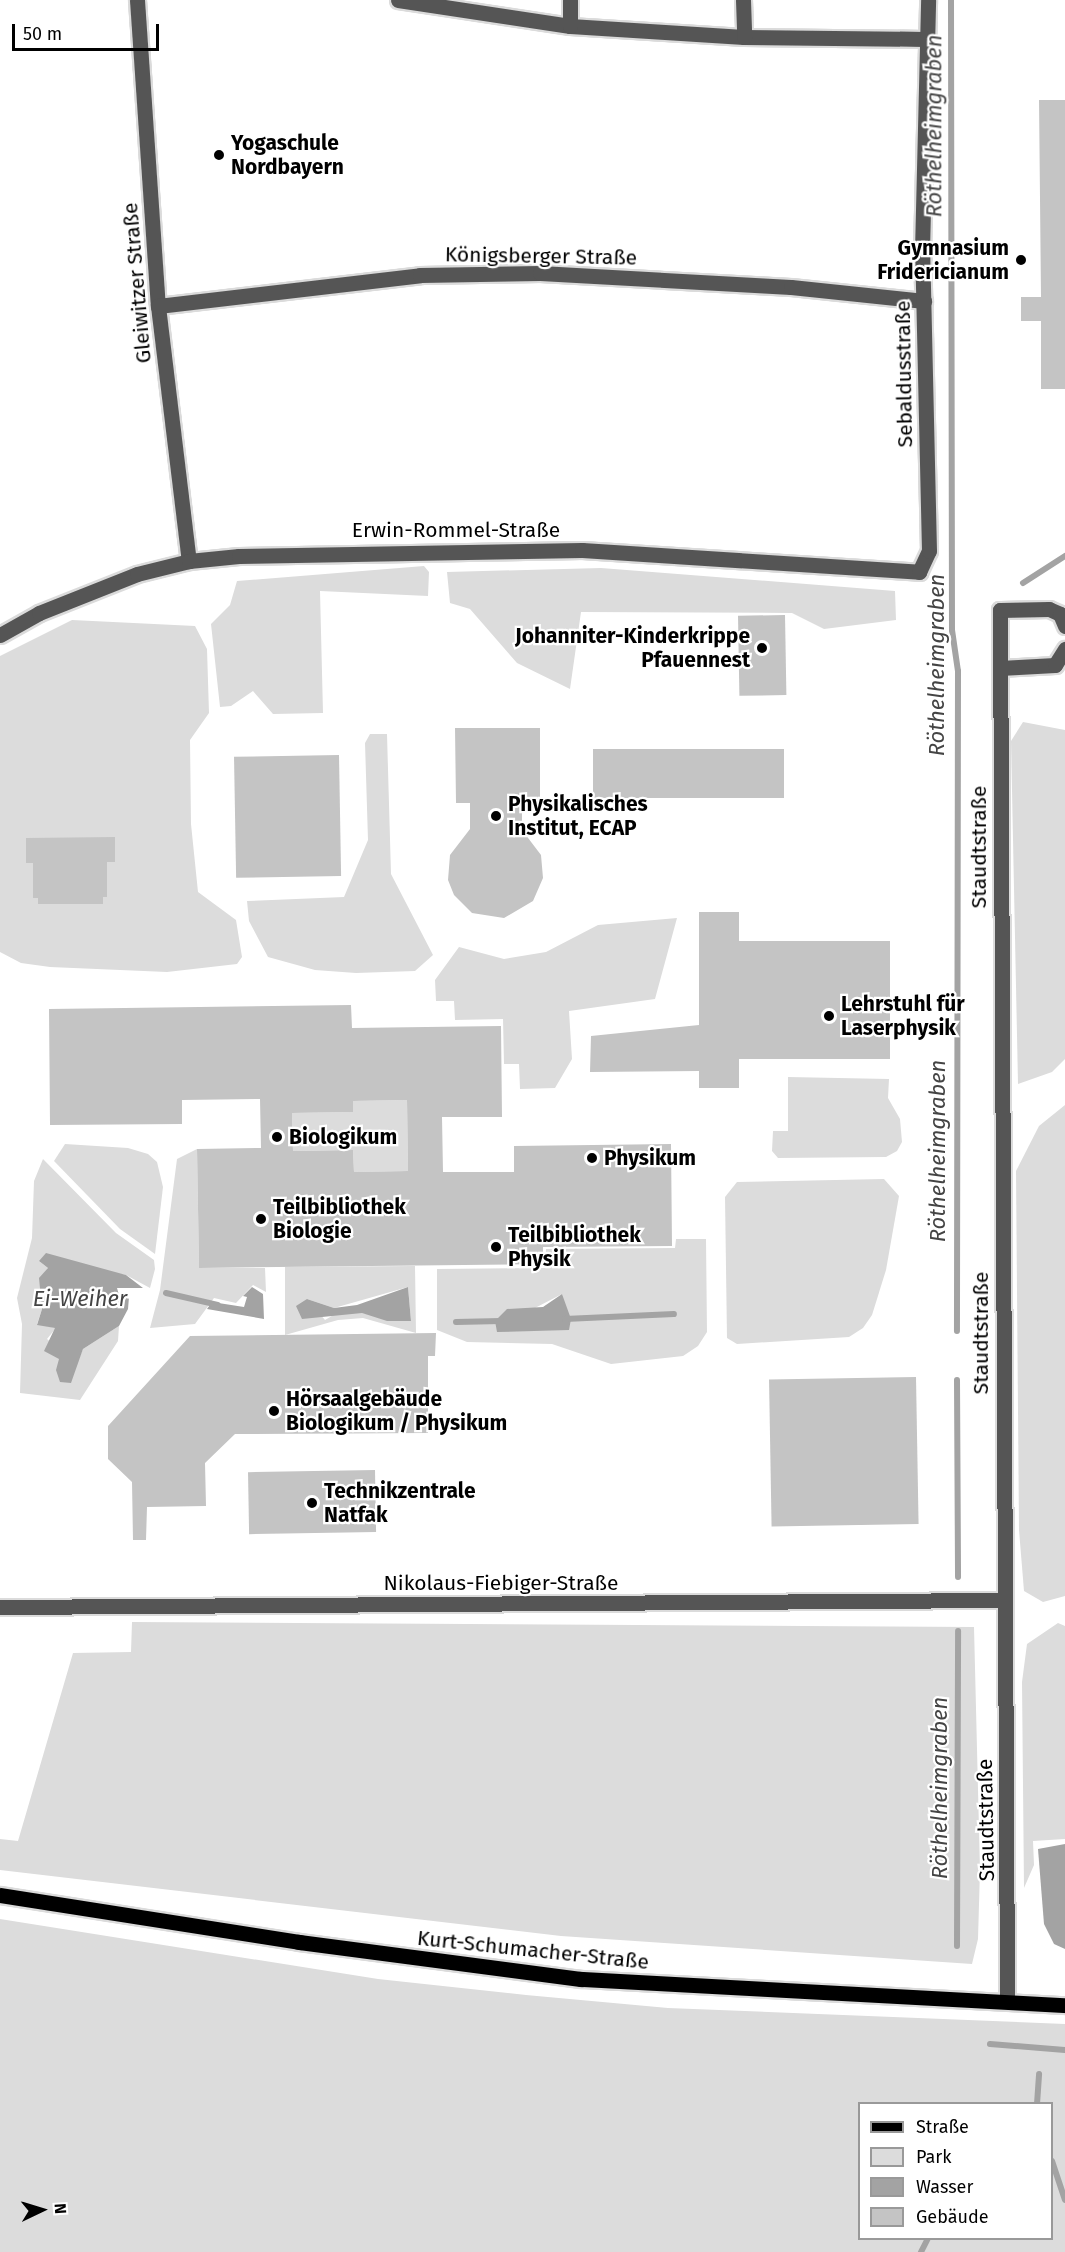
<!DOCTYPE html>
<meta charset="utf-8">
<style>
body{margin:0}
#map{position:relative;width:1065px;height:2252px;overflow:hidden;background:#fff;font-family:"Fira Sans",sans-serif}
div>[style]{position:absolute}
.green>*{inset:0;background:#dcdcdc}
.water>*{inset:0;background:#a3a3a3}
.stream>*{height:6px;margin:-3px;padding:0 3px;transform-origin:3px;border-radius:3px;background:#a3a3a3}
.building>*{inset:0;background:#c4c4c4;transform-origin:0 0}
.roads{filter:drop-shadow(2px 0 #dbdbdb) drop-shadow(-2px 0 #dbdbdb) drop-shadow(0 2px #dbdbdb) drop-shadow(0 -2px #dbdbdb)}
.minor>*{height:15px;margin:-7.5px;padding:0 7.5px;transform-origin:7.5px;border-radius:7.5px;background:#555}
.major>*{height:15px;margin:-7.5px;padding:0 7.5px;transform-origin:7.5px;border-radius:7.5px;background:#000}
.dots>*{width:16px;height:16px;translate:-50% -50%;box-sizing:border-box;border:3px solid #fff;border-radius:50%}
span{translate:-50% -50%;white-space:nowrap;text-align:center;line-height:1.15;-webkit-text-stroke:4.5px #fff;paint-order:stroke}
.poi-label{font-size:21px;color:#000;font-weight:700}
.left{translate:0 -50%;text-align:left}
.right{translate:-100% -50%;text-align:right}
.street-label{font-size:21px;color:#000}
.water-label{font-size:22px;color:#444;font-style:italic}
.legend{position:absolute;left:858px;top:2102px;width:195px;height:138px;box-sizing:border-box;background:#fff;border:2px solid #999;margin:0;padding:8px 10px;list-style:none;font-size:18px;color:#000}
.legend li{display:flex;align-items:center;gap:12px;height:30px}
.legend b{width:30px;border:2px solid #999}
.north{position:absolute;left:12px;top:2180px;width:60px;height:60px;-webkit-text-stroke:4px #fff;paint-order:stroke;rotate:86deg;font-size:16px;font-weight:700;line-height:24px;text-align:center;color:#000}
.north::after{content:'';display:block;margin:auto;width:21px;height:27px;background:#000;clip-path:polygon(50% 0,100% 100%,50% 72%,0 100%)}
.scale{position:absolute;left:12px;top:24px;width:147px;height:27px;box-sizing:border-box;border:3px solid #000;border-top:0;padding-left:8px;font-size:18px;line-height:21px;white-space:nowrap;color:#000;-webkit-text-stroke:4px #fff;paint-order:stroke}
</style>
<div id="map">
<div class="green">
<i style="clip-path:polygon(424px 566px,429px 572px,428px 596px,320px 591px,323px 713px,273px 714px,253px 691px,231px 706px,220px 707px,211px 624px,230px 605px,237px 581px)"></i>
<i style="clip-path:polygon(601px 568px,895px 591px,896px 620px,824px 629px,792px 613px,581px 612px,570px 689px,517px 663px,470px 609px,450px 603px,447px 572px)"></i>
<i style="clip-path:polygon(72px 620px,195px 626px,207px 649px,209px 713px,190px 740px,191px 824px,198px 892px,236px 920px,242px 957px,237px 964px,167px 972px,50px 967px,21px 963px,0 952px,0 656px)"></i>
<i style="clip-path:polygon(1023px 722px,1065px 730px,1065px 1059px,1052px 1072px,1018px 1084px,1011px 741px)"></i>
<i style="clip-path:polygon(370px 734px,387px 734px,391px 874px,433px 955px,415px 971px,356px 973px,315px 970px,268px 957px,249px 921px,247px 901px,344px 897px,368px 840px,365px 743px)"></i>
<i style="clip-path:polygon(677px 918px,655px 999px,569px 1011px,572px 1059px,555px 1088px,520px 1089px,519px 1064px,504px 1064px,503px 1019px,455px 1020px,454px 1001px,436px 1001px,435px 980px,459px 947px,504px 959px,546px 952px,598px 925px)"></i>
<i style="clip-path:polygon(788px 1077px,889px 1079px,888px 1098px,900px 1119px,902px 1142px,897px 1151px,886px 1157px,778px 1158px,772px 1151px,773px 1131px,788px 1131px)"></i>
<i style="clip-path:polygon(407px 1100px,408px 1171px,354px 1172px,353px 1150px,293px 1151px,292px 1113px,353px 1112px,353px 1101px)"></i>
<i style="clip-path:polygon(1065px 1105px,1065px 1596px,1043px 1602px,1024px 1591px,1019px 1530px,1016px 1171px,1039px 1126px)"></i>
<i style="clip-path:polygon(65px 1144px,128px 1148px,148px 1154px,157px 1162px,163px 1187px,155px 1254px,120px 1229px,54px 1161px)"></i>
<i style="clip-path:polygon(197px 1149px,199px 1268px,265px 1268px,266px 1292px,253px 1285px,236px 1303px,214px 1298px,195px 1324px,150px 1328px,160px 1290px,177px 1159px)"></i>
<i style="clip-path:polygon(43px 1159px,116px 1233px,154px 1260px,155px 1269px,150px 1288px,126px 1275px,39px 1261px,48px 1268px,40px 1292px,42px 1309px,37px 1324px,56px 1328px,47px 1339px,77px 1363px,83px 1349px,119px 1326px,118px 1341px,80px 1400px,20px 1393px,22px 1324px,17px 1298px,32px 1238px,34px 1181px)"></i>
<i style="clip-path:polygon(884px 1179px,899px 1196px,886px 1270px,872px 1315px,863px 1328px,849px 1337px,737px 1344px,727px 1338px,725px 1197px,737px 1182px)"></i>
<i style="clip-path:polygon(evenodd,676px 1239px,706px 1239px,707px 1332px,698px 1346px,683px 1356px,611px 1364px,552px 1344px,467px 1342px,437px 1330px,437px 1269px,545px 1268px,546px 1249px,675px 1248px,676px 1239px,562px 1294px,569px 1330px,536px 1330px,533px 1309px,562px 1294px)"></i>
<i style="clip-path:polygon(evenodd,415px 1266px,416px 1333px,363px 1318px,338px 1320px,285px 1335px,285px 1267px,415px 1266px,408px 1287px,411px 1321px,363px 1313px,337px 1313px,325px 1320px,307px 1299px,334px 1308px,408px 1287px)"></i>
<i style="clip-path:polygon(132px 1622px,974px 1627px,980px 1870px,978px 1939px,972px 1964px,561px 1936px,0 1870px,0 1839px,18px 1841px,73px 1653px,131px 1652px)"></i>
<i style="clip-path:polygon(1058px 1623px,1065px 1626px,1065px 1839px,1033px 1841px,1034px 1865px,1024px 1888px,1022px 1682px,1027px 1644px)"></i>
<i style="clip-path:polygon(evenodd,0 1919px,378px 1979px,526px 1995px,668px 2008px,1065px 2024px,1065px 2252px,0 2252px,0 1919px,860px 2104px,1052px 2104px,1052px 2238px,860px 2238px,860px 2104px)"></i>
</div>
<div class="water">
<i style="clip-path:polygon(46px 1253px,126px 1275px,143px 1288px,117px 1288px,119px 1295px,129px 1297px,128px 1309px,119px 1326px,83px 1349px,71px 1383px,60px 1382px,56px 1370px,59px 1359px,44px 1351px,55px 1328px,37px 1325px,42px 1309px,39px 1278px,48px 1268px,39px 1261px)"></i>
<i style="clip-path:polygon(252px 1287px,263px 1294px,264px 1319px,207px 1309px,212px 1302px,244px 1307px,247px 1297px,243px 1296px)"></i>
<i style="clip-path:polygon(408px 1287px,411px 1321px,387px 1321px,362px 1313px,302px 1319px,296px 1306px,307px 1299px,334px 1308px,357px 1305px)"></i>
<i style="clip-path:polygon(562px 1294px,571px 1319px,569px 1330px,497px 1332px,495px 1321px,507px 1309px,543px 1307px)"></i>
<i style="clip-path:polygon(1065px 1844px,1065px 1949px,1054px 1944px,1044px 1924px,1038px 1849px)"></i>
</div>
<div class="stream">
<i style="left:951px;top:0;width:630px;rotate:89.91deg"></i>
<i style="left:952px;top:630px;width:41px;rotate:81.7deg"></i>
<i style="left:958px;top:671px;width:660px;rotate:90.09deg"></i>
<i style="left:1023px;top:583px;width:50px;rotate:-32.7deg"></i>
<i style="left:166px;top:1293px;width:53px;rotate:13deg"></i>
<i style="left:565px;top:1319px;width:109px;rotate:-2.6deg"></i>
<i style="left:456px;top:1322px;width:45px;rotate:-1.3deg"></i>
<i style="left:957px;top:1380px;width:197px;rotate:89.7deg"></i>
<i style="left:957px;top:1946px;width:315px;rotate:-89.8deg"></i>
<i style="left:990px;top:2044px;width:75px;rotate:4.6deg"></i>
<i style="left:1037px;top:2104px;width:30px;rotate:-86deg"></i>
<i style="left:1052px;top:2161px;width:41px;rotate:71.6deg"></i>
<i style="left:921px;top:2252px;width:16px;rotate:-63deg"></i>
</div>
<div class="building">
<i style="clip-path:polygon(1039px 100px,1065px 100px,1065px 389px,1041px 389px,1041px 321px,1021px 321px,1021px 297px,1041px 297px)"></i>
<i style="left:785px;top:615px;width:80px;height:47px;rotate:89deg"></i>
<i style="clip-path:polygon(455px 728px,540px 728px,540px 803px,522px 803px,522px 830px,541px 855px,543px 878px,533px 901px,504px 918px,472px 913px,454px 895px,448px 880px,450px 855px,470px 829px,470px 803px,456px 803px)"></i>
<i style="left:593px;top:749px;width:191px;height:49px"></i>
<i style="left:339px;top:755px;width:121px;height:105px;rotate:89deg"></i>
<i style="clip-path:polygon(115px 837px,115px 862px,107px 862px,107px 897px,103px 897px,103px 904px,38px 904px,38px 898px,33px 898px,33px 863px,26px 863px,26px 838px)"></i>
<i style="clip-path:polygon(699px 912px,739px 912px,739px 941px,890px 941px,890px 1059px,739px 1059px,739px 1088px,699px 1088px,699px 1071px,590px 1072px,591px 1036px,699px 1025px)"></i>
<i style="clip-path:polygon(evenodd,351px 1005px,352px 1028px,501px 1026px,502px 1117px,442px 1117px,443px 1172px,514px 1172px,514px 1146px,671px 1144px,672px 1246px,543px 1247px,543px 1264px,199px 1268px,197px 1149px,261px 1148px,260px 1099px,182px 1100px,182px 1124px,50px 1125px,49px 1009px,351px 1005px,407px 1100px,408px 1171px,354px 1172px,353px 1150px,293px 1151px,292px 1113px,353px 1112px,353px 1101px,407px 1100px)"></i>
<i style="clip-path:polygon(436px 1333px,435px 1356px,428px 1356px,428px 1433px,235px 1434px,205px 1463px,206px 1506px,147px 1507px,146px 1540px,133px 1540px,132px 1482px,108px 1459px,108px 1426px,190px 1336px)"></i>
<i style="left:916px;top:1377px;width:147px;height:147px;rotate:89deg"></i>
<i style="left:375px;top:1470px;width:62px;height:127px;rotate:89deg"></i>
</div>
<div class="roads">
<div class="minor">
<i style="left:137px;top:0;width:307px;rotate:86.1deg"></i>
<i style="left:158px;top:306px;width:257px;rotate:83.1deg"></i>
<i style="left:398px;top:0;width:174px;rotate:8.6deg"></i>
<i style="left:570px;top:26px;width:174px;rotate:3.6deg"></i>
<i style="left:744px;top:37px;width:180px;rotate:0.6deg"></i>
<i style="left:743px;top:0;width:37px;rotate:88deg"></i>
<i style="left:570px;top:26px;width:26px;rotate:-90deg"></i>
<i style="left:158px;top:306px;width:264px;rotate:-6.7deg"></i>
<i style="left:420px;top:275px;width:120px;rotate:-1deg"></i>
<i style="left:540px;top:273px;width:251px;rotate:3.2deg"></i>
<i style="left:791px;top:287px;width:134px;rotate:6deg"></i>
<i style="left:0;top:635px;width:45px;rotate:-29.4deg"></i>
<i style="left:39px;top:613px;width:105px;rotate:-21.7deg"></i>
<i style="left:137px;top:574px;width:54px;rotate:-14deg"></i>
<i style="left:189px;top:561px;width:50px;rotate:-5.7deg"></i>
<i style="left:239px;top:556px;width:343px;rotate:-1deg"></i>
<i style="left:582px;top:550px;width:338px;rotate:3.7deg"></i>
<i style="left:919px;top:572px;width:23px;rotate:-65deg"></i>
<i style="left:929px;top:551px;width:300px;rotate:-91.3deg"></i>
<i style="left:922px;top:251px;width:251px;rotate:-88.6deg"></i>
<i style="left:1000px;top:668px;width:55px;rotate:-3.1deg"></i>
<i style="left:1055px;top:665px;width:19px;rotate:-58deg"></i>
<i style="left:0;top:1607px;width:1003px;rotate:-0.4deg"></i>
<i style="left:1007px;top:1999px;width:1389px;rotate:-90.29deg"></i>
<i style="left:1000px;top:610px;width:49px;rotate:-1.2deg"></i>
<i style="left:1049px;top:609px;width:12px;rotate:24deg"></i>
<i style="left:1060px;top:614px;width:13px;rotate:67deg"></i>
</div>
<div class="major">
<i style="left:0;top:1895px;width:303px;rotate:8.9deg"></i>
<i style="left:299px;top:1942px;width:284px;rotate:7.5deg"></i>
<i style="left:581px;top:1979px;width:485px;rotate:3.1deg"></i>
</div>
</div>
<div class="dots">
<i style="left:219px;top:155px;background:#000"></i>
<i style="left:1021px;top:260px;background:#000"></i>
<i style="left:762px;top:648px;background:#000"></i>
<i style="left:496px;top:816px;background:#000"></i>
<i style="left:829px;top:1016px;background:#000"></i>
<i style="left:277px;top:1137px;background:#000"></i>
<i style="left:592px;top:1158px;background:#000"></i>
<i style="left:261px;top:1219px;background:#000"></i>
<i style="left:496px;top:1247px;background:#000"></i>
<i style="left:274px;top:1411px;background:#000"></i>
<i style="left:312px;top:1503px;background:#000"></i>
</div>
<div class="poi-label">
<span class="left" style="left:231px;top:155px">Yogaschule<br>Nordbayern</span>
<span class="right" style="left:1009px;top:260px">Gymnasium<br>Fridericianum</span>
<span class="right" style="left:750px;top:648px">Johanniter-Kinderkrippe<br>Pfauennest</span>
<span class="left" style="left:508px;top:816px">Physikalisches<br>Institut, ECAP</span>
<span class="left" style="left:841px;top:1016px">Lehrstuhl für<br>Laserphysik</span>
<span class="left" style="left:289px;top:1137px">Biologikum</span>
<span class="left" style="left:604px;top:1158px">Physikum</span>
<span class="left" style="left:273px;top:1219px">Teilbibliothek<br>Biologie</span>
<span class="left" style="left:508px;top:1247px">Teilbibliothek<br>Physik</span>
<span class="left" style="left:286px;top:1411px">Hörsaalgebäude<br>Biologikum / Physikum</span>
<span class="left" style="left:324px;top:1503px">Technikzentrale<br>Natfak</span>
</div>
<div class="street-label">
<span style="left:541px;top:256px;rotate:1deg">Königsberger Straße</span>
<span style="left:137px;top:283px;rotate:-95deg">Gleiwitzer Straße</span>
<span style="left:904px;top:374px;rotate:-91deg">Sebaldusstraße</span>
<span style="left:456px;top:530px">Erwin-Rommel-Straße</span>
<span style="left:979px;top:847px;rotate:-90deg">Staudtstraße</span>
<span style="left:981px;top:1333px;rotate:-90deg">Staudtstraße</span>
<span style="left:501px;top:1583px">Nikolaus-Fiebiger-Straße</span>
<span style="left:986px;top:1820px;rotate:-91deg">Staudtstraße</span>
<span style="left:533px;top:1950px;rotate:6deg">Kurt-Schumacher-Straße</span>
</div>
<div class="water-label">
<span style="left:934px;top:126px;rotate:-90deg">Röthelheimgraben</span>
<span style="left:937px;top:665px;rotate:-90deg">Röthelheimgraben</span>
<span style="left:938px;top:1151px;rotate:-90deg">Röthelheimgraben</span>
<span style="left:80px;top:1299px">Ei-Weiher</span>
<span style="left:940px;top:1788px;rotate:-90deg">Röthelheimgraben</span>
</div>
<ul class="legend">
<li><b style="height:8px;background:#000"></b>Straße</li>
<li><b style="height:16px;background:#dcdcdc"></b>Park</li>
<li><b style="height:16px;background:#a3a3a3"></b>Wasser</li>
<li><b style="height:16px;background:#c4c4c4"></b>Gebäude</li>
</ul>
<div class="north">N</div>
<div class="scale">50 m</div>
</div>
